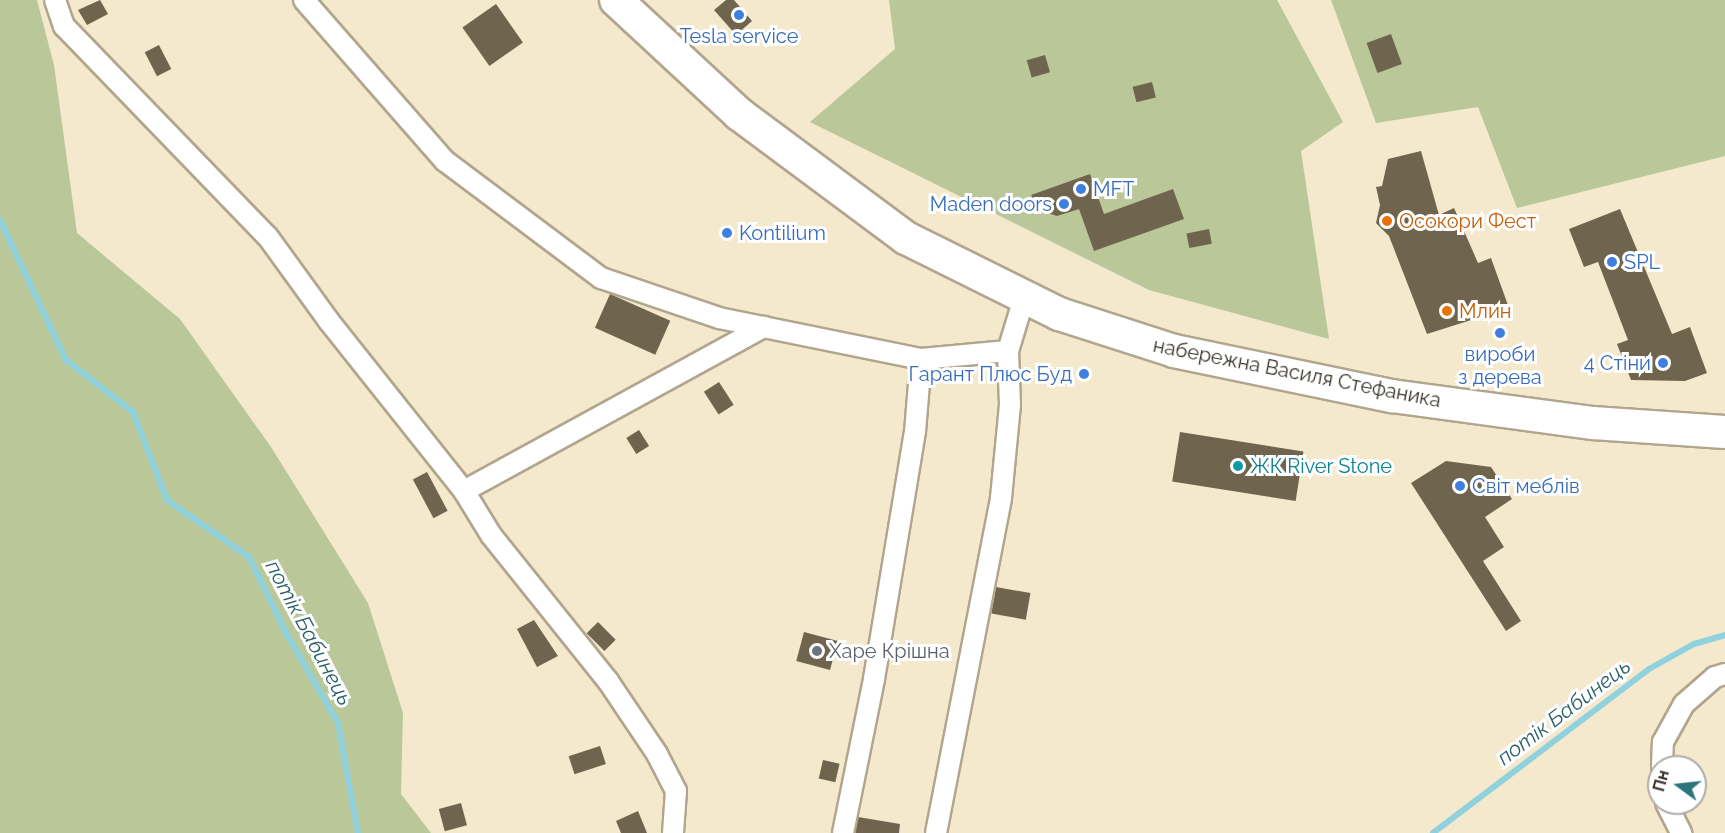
<!DOCTYPE html>
<meta charset="utf-8">
<style>
body{margin:0}
#map{position:relative;width:1725px;height:833px;overflow:hidden;background:#f4e8cd;font-family:Raleway,sans-serif}
div>[style]{position:absolute}
.green>*{inset:0;background:#b9c799}
.stream>*{height:6px;margin:-3px;padding:0 3px;transform-origin:3px;border-radius:3px;background:#8fd2dd}
.building>*{inset:0;background:#6f654e;transform-origin:0 0}
.roads{filter:drop-shadow(2px 0 #b1a68d) drop-shadow(-2px 0 #b1a68d) drop-shadow(0 2px #b1a68d) drop-shadow(0 -2px #b1a68d)}
.street>*{height:20px;margin:-10px;padding:0 10px;transform-origin:10px;border-radius:10px;background:#fff}
.primary>*{height:32px;margin:-16px;padding:0 16px;transform-origin:16px;border-radius:16px;background:#fff}
.dots>*{width:16px;height:16px;translate:-50% -50%;box-sizing:border-box;border:3px solid #fff;border-radius:50%}
span{translate:-50% -50%;white-space:nowrap;text-align:center;line-height:1.15;-webkit-text-stroke:6px #fff;paint-order:stroke}
.shop-label{font-size:20px;color:#366cbe}
.left{translate:0 -50%;text-align:left}
.right{translate:-100% -50%;text-align:right}
.food-label{font-size:20px;color:#c56008}
.street-label{font-size:20px;color:#363228}
.culture-label{font-size:20px;color:#0d838f}
.worship-label{font-size:20px;color:#5b616d}
.water-label{font-size:21px;color:#286068;font-style:italic}
.north{position:absolute;left:1647px;top:755px;width:60px;height:60px;box-sizing:border-box;background:#fff;border:2px solid #afada9;border-radius:50%;rotate:285deg;font-size:16px;font-weight:700;line-height:24px;text-align:center;color:#363228}
.north::after{content:'';display:block;margin:auto;width:21px;height:27px;background:#2c767b;clip-path:polygon(50% 0,100% 100%,50% 72%,0 100%)}
</style>
<div id="map">
<div class="green">
<i style="clip-path:polygon(0 0,37px 0,54px 65px,77px 233px,180px 319px,271px 447px,368px 603px,403px 713px,401px 794px,431px 833px,0 833px)"></i>
<i style="clip-path:polygon(889px 0,1277px 0,1343px 122px,1301px 151px,1329px 339px,1149px 290px,810px 122px,895px 49px)"></i>
<i style="clip-path:polygon(1331px 0,1725px 0,1725px 156px,1517px 208px,1478px 107px,1376px 123px)"></i>
</div>
<div class="stream">
<i style="left:0;top:220px;width:155px;rotate:64.8deg"></i>
<i style="left:66px;top:360px;width:85px;rotate:37.8deg"></i>
<i style="left:133px;top:412px;width:94px;rotate:68.9deg"></i>
<i style="left:167px;top:500px;width:100px;rotate:34.8deg"></i>
<i style="left:249px;top:557px;width:85px;rotate:64deg"></i>
<i style="left:286px;top:633px;width:104px;rotate:60deg"></i>
<i style="left:338px;top:723px;width:112px;rotate:79.7deg"></i>
<i style="left:1433px;top:833px;width:271px;rotate:-37.2deg"></i>
<i style="left:1649px;top:669px;width:51px;rotate:-29.1deg"></i>
<i style="left:1694px;top:644px;width:32px;rotate:-16deg"></i>
</div>
<div class="building">
<i style="clip-path:polygon(100px 0,108px 14px,87px 25px,78px 10px)"></i>
<i style="clip-path:polygon(726px 0,734px 0,752px 21px,736px 35px,714px 10px)"></i>
<i style="left:496px;top:4px;width:47px;height:41px;rotate:55deg"></i>
<i style="left:1391px;top:34px;width:32px;height:26px;rotate:70deg"></i>
<i style="left:159px;top:45px;width:27px;height:16px;rotate:63deg"></i>
<i style="left:1045px;top:55px;width:18px;height:19px;rotate:74deg"></i>
<i style="left:1152px;top:82px;width:16px;height:20px;rotate:76deg"></i>
<i style="clip-path:polygon(1421px 151px,1439px 215px,1454px 208px,1478px 263px,1491px 258px,1509px 308px,1427px 334px,1389px 236px,1376px 223px,1380px 205px,1376px 187px,1382px 186px,1388px 159px)"></i>
<i style="clip-path:polygon(1090px 174px,1104px 214px,1173px 189px,1184px 219px,1094px 251px,1079px 209px,1057px 216px,1039px 210px,1031px 195px)"></i>
<i style="clip-path:polygon(1620px 209px,1672px 334px,1690px 327px,1707px 373px,1685px 381px,1631px 380px,1617px 344px,1628px 340px,1598px 262px,1584px 267px,1569px 229px)"></i>
<i style="left:1209px;top:229px;width:15px;height:23px;rotate:79deg"></i>
<i style="left:610px;top:294px;width:66px;height:37px;rotate:24deg"></i>
<i style="left:719px;top:382px;width:27px;height:18px;rotate:57deg"></i>
<i style="left:639px;top:430px;width:19px;height:15px;rotate:58deg"></i>
<i style="left:1180px;top:432px;width:125px;height:50px;rotate:9deg"></i>
<i style="clip-path:polygon(1446px 461px,1491px 467px,1512px 499px,1485px 517px,1504px 547px,1483px 561px,1521px 621px,1506px 631px,1411px 483px)"></i>
<i style="left:427px;top:472px;width:44px;height:16px;rotate:62deg"></i>
<i style="left:996px;top:587px;width:35px;height:27px;rotate:10deg"></i>
<i style="clip-path:polygon(534px 620px,558px 656px,537px 667px,517px 629px)"></i>
<i style="left:598px;top:622px;width:25px;height:16px;rotate:45deg"></i>
<i style="left:804px;top:632px;width:35px;height:30px;rotate:15deg"></i>
<i style="left:600px;top:746px;width:19px;height:33px;rotate:72deg"></i>
<i style="left:823px;top:760px;width:17px;height:19px;rotate:13deg"></i>
<i style="left:461px;top:803px;width:23px;height:23px;rotate:75deg"></i>
<i style="clip-path:polygon(638px 811px,647px 833px,621px 833px,616px 821px)"></i>
<i style="clip-path:polygon(858px 817px,900px 824px,899px 833px,855px 833px)"></i>
</div>
<div class="roads">
<div class="street">
<i style="left:55px;top:0;width:28px;rotate:71deg"></i>
<i style="left:64px;top:26px;width:293px;rotate:46deg"></i>
<i style="left:268px;top:237px;width:102px;rotate:54.1deg"></i>
<i style="left:328px;top:320px;width:218px;rotate:51.5deg"></i>
<i style="left:464px;top:491px;width:52px;rotate:58.5deg"></i>
<i style="left:491px;top:535px;width:187px;rotate:51.3deg"></i>
<i style="left:608px;top:681px;width:88px;rotate:56.1deg"></i>
<i style="left:657px;top:754px;width:42px;rotate:62.8deg"></i>
<i style="left:676px;top:791px;width:42px;rotate:94.1deg"></i>
<i style="left:304px;top:0;width:214px;rotate:48.8deg"></i>
<i style="left:445px;top:161px;width:195px;rotate:36.9deg"></i>
<i style="left:601px;top:278px;width:125px;rotate:18.7deg"></i>
<i style="left:719px;top:318px;width:206px;rotate:11.5deg"></i>
<i style="left:921px;top:359px;width:87px;rotate:-5.3deg"></i>
<i style="left:1008px;top:351px;width:55px;rotate:-73.2deg"></i>
<i style="left:464px;top:491px;width:342px;rotate:-28.7deg"></i>
<i style="left:1662px;top:767px;width:25px;rotate:-88deg"></i>
<i style="left:1663px;top:742px;width:43px;rotate:-61.1deg"></i>
<i style="left:1684px;top:704px;width:41px;rotate:-41.1deg"></i>
<i style="left:1715px;top:677px;width:10px;rotate:-17deg"></i>
<i style="left:1666px;top:803px;width:34px;rotate:63deg"></i>
<i style="left:843px;top:833px;width:157px;rotate:-78.6deg"></i>
<i style="left:874px;top:679px;width:250px;rotate:-80.6deg"></i>
<i style="left:915px;top:432px;width:73px;rotate:-85.3deg"></i>
<i style="left:936px;top:833px;width:341px;rotate:-79deg"></i>
<i style="left:1001px;top:498px;width:93px;rotate:-84.5deg"></i>
<i style="left:1010px;top:405px;width:54px;rotate:-92.1deg"></i>
</div>
<div class="primary">
<i style="left:616px;top:0;width:168px;rotate:42.8deg"></i>
<i style="left:739px;top:114px;width:208px;rotate:36.6deg"></i>
<i style="left:906px;top:238px;width:171px;rotate:26.4deg"></i>
<i style="left:1059px;top:314px;width:121px;rotate:17.8deg"></i>
<i style="left:1174px;top:351px;width:223px;rotate:11.7deg"></i>
<i style="left:1392px;top:396px;width:203px;rotate:7.7deg"></i>
<i style="left:1593px;top:423px;width:132px;rotate:3.9deg"></i>
</div>
</div>
<div class="dots">
<i style="left:739px;top:15px;background:#3f7fe0"></i>
<i style="left:1081px;top:189px;background:#3f7fe0"></i>
<i style="left:1064px;top:204px;background:#3f7fe0"></i>
<i style="left:1387px;top:221px;background:#e8710a"></i>
<i style="left:727px;top:233px;background:#3f7fe0"></i>
<i style="left:1612px;top:262px;background:#3f7fe0"></i>
<i style="left:1447px;top:311px;background:#e8710a"></i>
<i style="left:1500px;top:333px;background:#3f7fe0"></i>
<i style="left:1663px;top:363px;background:#3f7fe0"></i>
<i style="left:1084px;top:374px;background:#3f7fe0"></i>
<i style="left:1238px;top:466px;background:#0f9aa8"></i>
<i style="left:1460px;top:486px;background:#3f7fe0"></i>
<i style="left:817px;top:651px;background:#6b7280"></i>
</div>
<div class="shop-label">
<span style="left:739px;top:36px">Tesla service</span>
<span class="left" style="left:1093px;top:189px">MFT</span>
<span class="right" style="left:1052px;top:204px">Maden doors</span>
<span class="left" style="left:739px;top:233px">Kontilium</span>
<span class="left" style="left:1624px;top:262px">SPL</span>
<span style="left:1500px;top:366px">вироби<br>з дерева</span>
<span class="right" style="left:1651px;top:363px">4 Стіни</span>
<span class="right" style="left:1072px;top:374px">Гарант Плюс Буд</span>
<span class="left" style="left:1472px;top:486px">Світ меблів</span>
</div>
<div class="food-label">
<span class="left" style="left:1399px;top:221px">Осокори Фест</span>
<span class="left" style="left:1459px;top:311px">Млин</span>
</div>
<div class="street-label">
<span style="left:1297px;top:373px;rotate:11deg">набережна Василя Стефаника</span>
</div>
<div class="culture-label">
<span class="left" style="left:1250px;top:466px">ЖК River Stone</span>
</div>
<div class="worship-label">
<span class="left" style="left:829px;top:651px">Харе Крішна</span>
</div>
<div class="water-label">
<span style="left:309px;top:633px;rotate:62deg">потік Бабинець</span>
<span style="left:1564px;top:712px;rotate:-37deg">потік Бабинець</span>
</div>
<div class="north">Пн</div>
</div>
